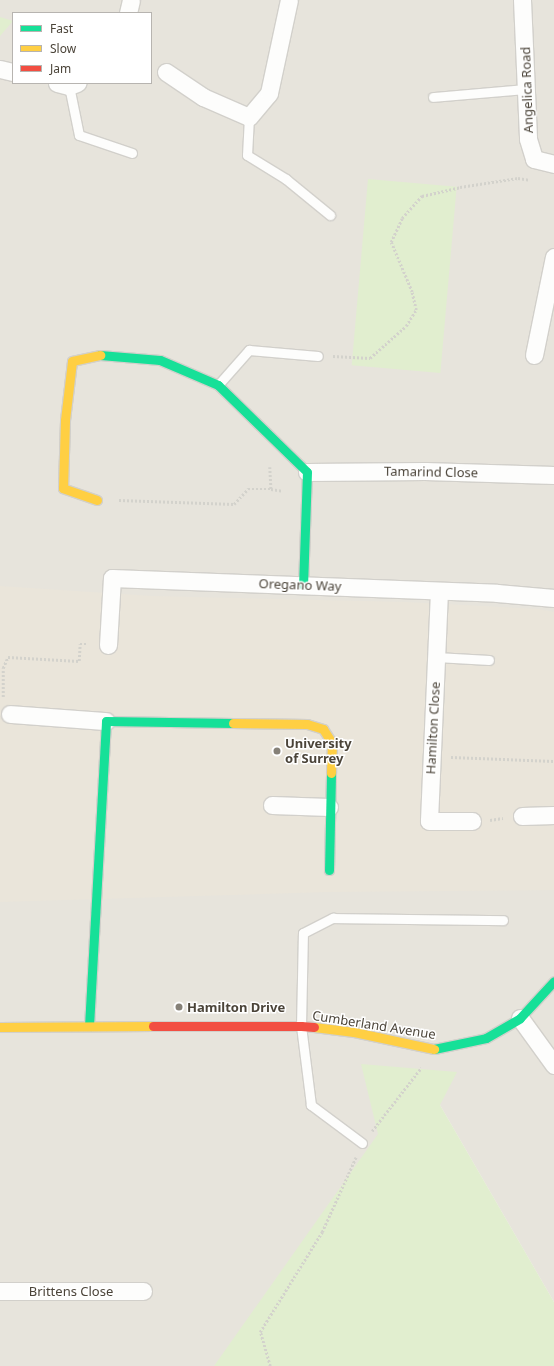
<!DOCTYPE html>
<style>
body{margin:0}
#map{position:relative;width:554px;height:1366px;overflow:hidden;background:#f4f2ee;font-family:"Noto Sans",sans-serif}
div>[style]{position:absolute}
.residential>*{inset:0;background:#e7e4dc}
.education>*{inset:0;background:#eae5da}
.green>*{inset:0;background:#e1eecf;transform-origin:0 0}
.path>*{height:2.5px;margin-top:-1.25px;transform-origin:0;background:repeating-linear-gradient(90deg,#d3d2cc 0 2px,transparent 0 4px)}
.roads{filter:drop-shadow(1px 0 #d2d0cb) drop-shadow(-1px 0 #d2d0cb) drop-shadow(0 1px #d2d0cb) drop-shadow(0 -1px #d2d0cb)}
.lane>*{height:9px;margin:-4.5px;padding:0 4.5px;transform-origin:4.5px;border-radius:4.5px;background:#fdfdfc}
.street>*{height:17px;margin:-8.5px;padding:0 8.5px;transform-origin:8.5px;border-radius:8.5px;background:#fdfdfc}
.fast>*{height:9px;margin:-4.5px;padding:0 4.5px;transform-origin:4.5px;border-radius:4.5px;background:#16e098}
.slow>*{height:9px;margin:-4.5px;padding:0 4.5px;transform-origin:4.5px;border-radius:4.5px;background:#ffcf43}
.jam>*{height:9px;margin:-4.5px;padding:0 4.5px;transform-origin:4.5px;border-radius:4.5px;background:#f24e42}
.dots>*{width:11px;height:11px;translate:-50% -50%;box-sizing:border-box;border:2px solid #fff;border-radius:50%}
span{translate:-50% -50%;white-space:nowrap;text-align:center;line-height:1.15;-webkit-text-stroke:3px #fff;paint-order:stroke}
.street-label{font-size:13px;color:#4b4439}
.poi-label{font-size:13px;color:#4b4439;font-weight:700}
.left{translate:0 -50%;text-align:left}
.legend{position:absolute;left:12px;top:12px;width:140px;height:72px;box-sizing:border-box;background:#fff;border:1px solid #b7b4b0;margin:0;padding:5px 7px;list-style:none;font-size:12px;color:#4b4439}
.legend li{display:flex;align-items:center;gap:8px;height:20px}
.legend b{width:20px;border:1px solid #b7b4b0}
</style>
<div id="map">
<div class="residential">
<i style="clip-path:polygon(evenodd,0 0,554px 0,554px 1302px,440px 1105px,222px 1366px,0 1366px,0 0,13px 13px,151px 13px,151px 83px,13px 83px,13px 13px)"></i>
</div>
<div class="education">
<i style="clip-path:polygon(0 586px,152px 596px,407px 602px,538px 609px,554px 612px,554px 890px,327px 892px,0 902px)"></i>
</div>
<div class="green">
<i style="clip-path:polygon(0 17px,13px 21px,0 36px)"></i>
<i style="left:368px;top:179px;width:89px;height:187px;rotate:5deg"></i>
<i style="clip-path:polygon(361px 1064px,457px 1072px,440px 1105px,554px 1302px,554px 1366px,214px 1366px,378px 1134px)"></i>
</div>
<div class="path">
<i style="left:333px;top:356px;width:37px;rotate:3deg"></i>
<i style="left:370px;top:358px;width:48px;rotate:-41.6deg"></i>
<i style="left:406px;top:326px;width:19px;rotate:-58deg"></i>
<i style="left:416px;top:310px;width:18px;rotate:-103deg"></i>
<i style="left:412px;top:292px;width:54px;rotate:-112.8deg"></i>
<i style="left:391px;top:242px;width:26px;rotate:-65deg"></i>
<i style="left:402px;top:218px;width:30px;rotate:-48deg"></i>
<i style="left:422px;top:196px;width:39px;rotate:-13deg"></i>
<i style="left:460px;top:187px;width:59px;rotate:-8.8deg"></i>
<i style="left:518px;top:178px;width:12px;rotate:9deg"></i>
<i style="left:270px;top:467px;width:22px;rotate:87deg"></i>
<i style="left:119px;top:500px;width:115px;rotate:2deg"></i>
<i style="left:234px;top:504px;width:21px;rotate:-47deg"></i>
<i style="left:248px;top:489px;width:23px"></i>
<i style="left:271px;top:489px;width:12px;rotate:9deg"></i>
<i style="left:3px;top:697px;width:29px;rotate:-90deg"></i>
<i style="left:3px;top:668px;width:12px;rotate:-66deg"></i>
<i style="left:8px;top:657px;width:71px;rotate:3.2deg"></i>
<i style="left:79px;top:661px;width:17px;rotate:-87deg"></i>
<i style="left:80px;top:644px;width:8px"></i>
<i style="left:451px;top:757px;width:103px;rotate:2.2deg"></i>
<i style="left:490px;top:820px;width:13px;rotate:-9deg"></i>
<i style="left:372px;top:1131px;width:80px;rotate:-52.1deg"></i>
<i style="left:270px;top:1366px;width:35px;rotate:-106deg"></i>
<i style="left:260px;top:1332px;width:118px;rotate:-58.2deg"></i>
<i style="left:322px;top:1232px;width:82px;rotate:-65.6deg"></i>
</div>
<div class="roads">
<div class="lane">
<i style="left:69px;top:86px;width:50px;rotate:78.5deg"></i>
<i style="left:79px;top:135px;width:56px;rotate:18.8deg"></i>
<i style="left:433px;top:97px;width:94px;rotate:-4.9deg"></i>
<i style="left:249px;top:117px;width:38px;rotate:93deg"></i>
<i style="left:247px;top:155px;width:46px;rotate:31.6deg"></i>
<i style="left:286px;top:179px;width:57px;rotate:39.3deg"></i>
<i style="left:218px;top:385px;width:47px;rotate:-48.5deg"></i>
<i style="left:249px;top:350px;width:69px;rotate:5deg"></i>
<i style="left:436px;top:657px;width:53px;rotate:3.2deg"></i>
<i style="left:362px;top:1143px;width:64px;rotate:-143.3deg"></i>
<i style="left:311px;top:1105px;width:80px;rotate:-97.2deg"></i>
<i style="left:301px;top:1026px;width:93px;rotate:-88.8deg"></i>
<i style="left:303px;top:933px;width:34px;rotate:-27deg"></i>
<i style="left:333px;top:918px;width:170px;rotate:0.7deg"></i>
</div>
<div class="street">
<i style="left:522px;top:0;width:139px;rotate:87.5deg"></i>
<i style="left:528px;top:139px;width:21px;rotate:73deg"></i>
<i style="left:534px;top:159px;width:21px;rotate:14deg"></i>
<i style="left:128px;top:13px;width:13px;rotate:-77deg"></i>
<i style="left:0;top:69px;width:13px;rotate:13deg"></i>
<i style="left:166px;top:72px;width:45px;rotate:34deg"></i>
<i style="left:203px;top:97px;width:50px;rotate:23.5deg"></i>
<i style="left:249px;top:117px;width:31px;rotate:-50deg"></i>
<i style="left:269px;top:93px;width:95px;rotate:-77.9deg"></i>
<i style="left:57px;top:83px;width:12px;rotate:14deg"></i>
<i style="left:69px;top:86px;width:9px;rotate:-21deg"></i>
<i style="left:534px;top:355px;width:100px;rotate:-78.5deg"></i>
<i style="left:307px;top:472px;width:118px;rotate:-0.5deg"></i>
<i style="left:425px;top:471px;width:129px;rotate:1.8deg"></i>
<i style="left:439px;top:591px;width:230px;rotate:92.5deg"></i>
<i style="left:429px;top:821px;width:43px"></i>
<i style="left:108px;top:645px;width:67px;rotate:-86.6deg"></i>
<i style="left:112px;top:578px;width:385px;rotate:2.2deg"></i>
<i style="left:497px;top:593px;width:57px;rotate:5deg"></i>
<i style="left:10px;top:714px;width:96px;rotate:4.2deg"></i>
<i style="left:272px;top:805px;width:57px;rotate:2deg"></i>
<i style="left:522px;top:816px;width:32px;rotate:-2deg"></i>
<i style="left:520px;top:1018px;width:58px;rotate:54.1deg"></i>
<i style="left:0;top:1291px;width:143px"></i>
</div>
<div class="fast">
<i style="left:100px;top:355px;width:60px;rotate:4.8deg"></i>
<i style="left:160px;top:360px;width:63px;rotate:23.3deg"></i>
<i style="left:218px;top:385px;width:124px;rotate:44.3deg"></i>
<i style="left:307px;top:472px;width:113px;rotate:92deg"></i>
<i style="left:329px;top:870px;width:97px;rotate:-88.8deg"></i>
<i style="left:89px;top:1026px;width:305px;rotate:-86.8deg"></i>
<i style="left:106px;top:721px;width:127px;rotate:0.9deg"></i>
<i style="left:434px;top:1049px;width:53px;rotate:-11.9deg"></i>
<i style="left:486px;top:1038px;width:39px;rotate:-30deg"></i>
<i style="left:520px;top:1018px;width:50px;rotate:-47.4deg"></i>
</div>
<div class="slow">
<i style="left:97px;top:500px;width:36px;rotate:-161deg"></i>
<i style="left:63px;top:488px;width:68px;rotate:-88.3deg"></i>
<i style="left:65px;top:420px;width:59px;rotate:-83.2deg"></i>
<i style="left:72px;top:361px;width:29px;rotate:-12deg"></i>
<i style="left:233px;top:723px;width:74px;rotate:0.8deg"></i>
<i style="left:307px;top:724px;width:17px;rotate:17deg"></i>
<i style="left:323px;top:729px;width:17px;rotate:57deg"></i>
<i style="left:332px;top:743px;width:30px;rotate:92deg"></i>
<i style="left:0;top:1027px;width:153px;rotate:-0.4deg"></i>
<i style="left:314px;top:1027px;width:40px;rotate:7.1deg"></i>
<i style="left:354px;top:1032px;width:82px;rotate:12deg"></i>
</div>
<div class="jam">
<i style="left:153px;top:1026px;width:148px"></i>
<i style="left:301px;top:1026px;width:13px;rotate:4deg"></i>
</div>
</div>
<div class="dots">
<i style="left:277px;top:751px;background:#868178"></i>
<i style="left:179px;top:1007px;background:#868178"></i>
</div>
<div class="street-label">
<span style="left:527px;top:90px;rotate:-92deg">Angelica Road</span>
<span style="left:431px;top:472px;rotate:1deg">Tamarind Close</span>
<span style="left:300px;top:585px;rotate:2deg">Oregano Way</span>
<span style="left:433px;top:728px;rotate:-87deg">Hamilton Close</span>
<span style="left:374px;top:1025px;rotate:9deg">Cumberland Avenue</span>
<span style="left:71px;top:1291px">Brittens Close</span>
</div>
<div class="poi-label">
<span class="left" style="left:285px;top:751px">University<br>of Surrey</span>
<span class="left" style="left:187px;top:1007px">Hamilton Drive</span>
</div>
<ul class="legend">
<li><b style="height:5px;background:#16e098"></b>Fast</li>
<li><b style="height:5px;background:#ffcf43"></b>Slow</li>
<li><b style="height:5px;background:#f24e42"></b>Jam</li>
</ul>
</div>
